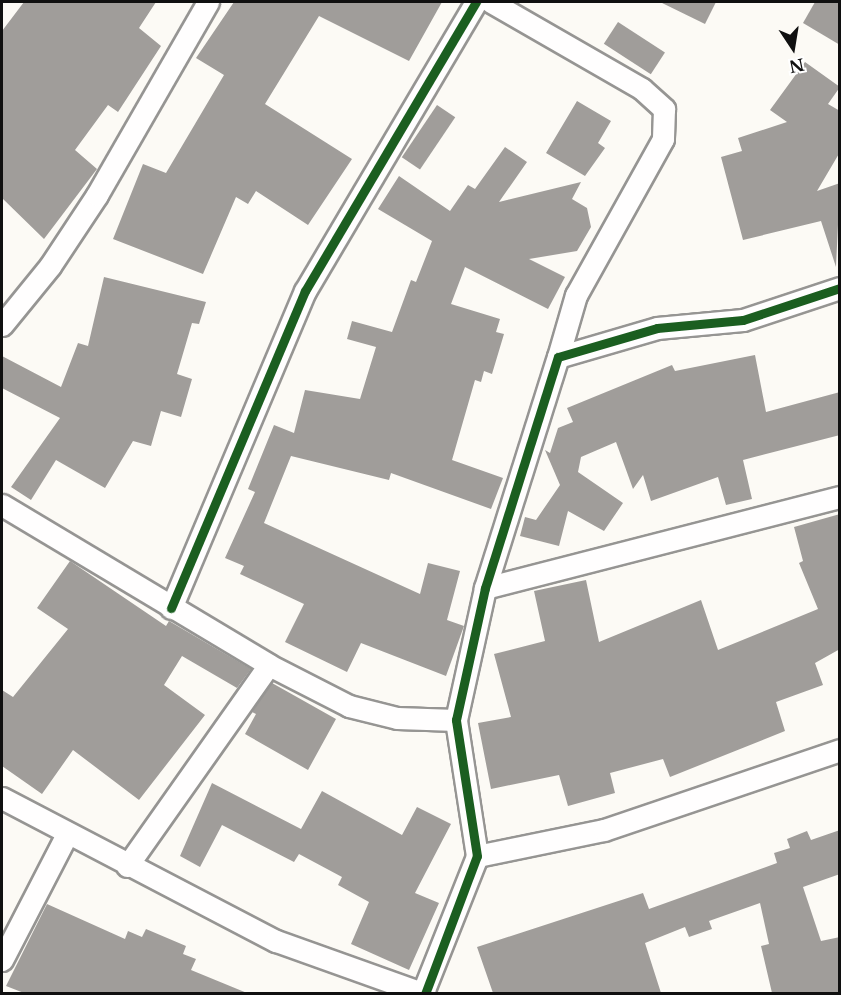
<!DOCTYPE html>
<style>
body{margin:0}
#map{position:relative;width:841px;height:995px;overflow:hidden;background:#fcfaf5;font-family:"Libre Baskerville",serif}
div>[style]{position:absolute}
.building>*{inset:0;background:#a09d9a;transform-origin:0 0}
.roads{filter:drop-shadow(2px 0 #969593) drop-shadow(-2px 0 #969593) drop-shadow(0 2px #969593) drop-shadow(0 -2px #969593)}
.minor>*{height:21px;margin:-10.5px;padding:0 10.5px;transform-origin:10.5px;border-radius:10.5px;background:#fffefe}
.cycleway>*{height:9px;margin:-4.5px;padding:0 4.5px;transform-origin:4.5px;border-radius:4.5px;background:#1b5e20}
span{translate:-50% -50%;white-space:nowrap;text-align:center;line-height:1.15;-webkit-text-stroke:6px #fff;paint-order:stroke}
.frame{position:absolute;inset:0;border:3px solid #101010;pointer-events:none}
.north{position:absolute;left:763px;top:18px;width:60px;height:60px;-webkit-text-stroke:4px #fff;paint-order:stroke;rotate:168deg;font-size:16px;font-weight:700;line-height:24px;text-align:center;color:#101010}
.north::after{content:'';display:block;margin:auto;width:21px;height:27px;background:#101010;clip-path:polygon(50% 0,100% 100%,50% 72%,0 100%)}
</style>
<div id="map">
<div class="building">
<i style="clip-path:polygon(24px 2px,156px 2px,139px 28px,161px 46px,118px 112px,108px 105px,75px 150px,97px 169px,44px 239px,2px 198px,2px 31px)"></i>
<i style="clip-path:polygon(234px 2px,442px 2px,409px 61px,319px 16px,265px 104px,352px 159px,308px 225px,256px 191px,248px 204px,236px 197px,203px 274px,113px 239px,143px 164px,166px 173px,224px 75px,196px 58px)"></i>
<i style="clip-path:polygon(660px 2px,716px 2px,705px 24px)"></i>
<i style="clip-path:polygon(815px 2px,840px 2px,840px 45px,803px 23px)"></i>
<i style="left:618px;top:22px;width:56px;height:26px;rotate:33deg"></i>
<i style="clip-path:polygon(805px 62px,840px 87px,828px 104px,840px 111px,840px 152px,817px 191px,840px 183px,836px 267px,821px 221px,743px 240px,721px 157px,742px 151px,738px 138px,787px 122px,770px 110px)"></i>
<i style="clip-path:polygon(577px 101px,611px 121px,598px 143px,605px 148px,585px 176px,546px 153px)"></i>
<i style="left:437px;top:105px;width:22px;height:63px;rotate:34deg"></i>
<i style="clip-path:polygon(505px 147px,527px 162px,499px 202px,581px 182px,572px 199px,587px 208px,591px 227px,577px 251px,529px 259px,565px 277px,548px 309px,465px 267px,451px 304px,500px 319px,496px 332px,504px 334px,492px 374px,484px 371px,481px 382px,475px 380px,452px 460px,503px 478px,491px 509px,391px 473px,389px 480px,291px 456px,264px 523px,420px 594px,428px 563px,460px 571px,447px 620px,464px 626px,446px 676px,361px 643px,347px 672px,285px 642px,304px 604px,240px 574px,244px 566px,225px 558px,255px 492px,248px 489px,274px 425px,294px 433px,305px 390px,360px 399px,376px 347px,347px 339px,352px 321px,392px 332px,411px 280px,416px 282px,432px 241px,378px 209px,399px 176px,450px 211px,468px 185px,475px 189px)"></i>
<i style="clip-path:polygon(104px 277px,206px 302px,199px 324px,192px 323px,177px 374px,192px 379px,181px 417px,161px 411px,151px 446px,133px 441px,105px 488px,56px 460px,31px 500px,11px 487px,60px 418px,2px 388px,2px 356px,61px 387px,78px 343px,88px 346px)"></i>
<i style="clip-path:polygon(755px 355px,766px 412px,840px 392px,840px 435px,743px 460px,752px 499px,726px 505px,718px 477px,651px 501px,643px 475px,633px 489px,616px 442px,581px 457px,578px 472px,623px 503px,604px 531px,568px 511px,559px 546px,520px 536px,525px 517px,536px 520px,560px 485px,545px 450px,550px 453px,558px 428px,573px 422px,567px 408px,672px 365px,675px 371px)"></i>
<i style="clip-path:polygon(840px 514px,840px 649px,815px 663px,823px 685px,776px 702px,785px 731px,670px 777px,663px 759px,610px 773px,615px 793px,568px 806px,559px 775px,491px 789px,478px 723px,511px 717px,494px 654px,545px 641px,534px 591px,586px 580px,599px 642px,701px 600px,718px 650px,818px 609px,799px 563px,803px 561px,794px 527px)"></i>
<i style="clip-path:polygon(70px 561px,166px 626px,169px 621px,251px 669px,237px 688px,182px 656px,164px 685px,205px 715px,139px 800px,73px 750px,42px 794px,2px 766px,2px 690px,13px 697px,68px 629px,37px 608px)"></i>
<i style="clip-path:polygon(272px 683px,336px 719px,308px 770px,245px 734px,256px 714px,252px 712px)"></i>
<i style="clip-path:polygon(212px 783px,301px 829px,322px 791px,402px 835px,417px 807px,451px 824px,415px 893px,439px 903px,409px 970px,351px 944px,369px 902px,338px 885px,342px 877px,299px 854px,294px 862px,222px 825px,200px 867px,180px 856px)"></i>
<i style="clip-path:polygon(840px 830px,840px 874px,803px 887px,821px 941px,840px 937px,840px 993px,772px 993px,761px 946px,769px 944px,760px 903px,709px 921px,712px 929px,689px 937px,685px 927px,645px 943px,661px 993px,493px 993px,477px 947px,643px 893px,649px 909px,777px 863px,774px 853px,790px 848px,787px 839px,807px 831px,811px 840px)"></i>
<i style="clip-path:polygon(47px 904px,125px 939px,128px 931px,142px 937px,146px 929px,186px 946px,183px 954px,196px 959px,191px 970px,247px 993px,24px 993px,6px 986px)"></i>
</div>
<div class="roads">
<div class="minor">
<i style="left:491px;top:2px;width:174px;rotate:29.9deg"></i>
<i style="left:642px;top:89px;width:30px;rotate:42deg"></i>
<i style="left:664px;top:109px;width:30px;rotate:92deg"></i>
<i style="left:663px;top:139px;width:179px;rotate:119.1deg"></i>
<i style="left:576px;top:295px;width:65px;rotate:106.2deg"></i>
<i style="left:2px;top:325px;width:76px;rotate:-50.9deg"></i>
<i style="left:50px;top:266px;width:85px;rotate:-56.5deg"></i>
<i style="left:97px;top:195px;width:223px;rotate:-60.1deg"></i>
<i style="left:2px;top:505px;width:311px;rotate:30.9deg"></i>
<i style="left:269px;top:665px;width:90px;rotate:27.1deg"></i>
<i style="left:349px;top:706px;width:49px;rotate:14deg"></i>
<i style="left:397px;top:718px;width:59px;rotate:1.9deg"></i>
<i style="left:485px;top:588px;width:366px;rotate:-14.4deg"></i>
<i style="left:171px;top:608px;width:344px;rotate:-67.1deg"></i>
<i style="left:305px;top:291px;width:336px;rotate:-59.4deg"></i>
<i style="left:2px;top:798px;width:309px;rotate:27.6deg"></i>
<i style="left:276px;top:941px;width:158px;rotate:19.6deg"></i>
<i style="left:477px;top:856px;width:130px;rotate:-11.6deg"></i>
<i style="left:604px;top:830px;width:249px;rotate:-18.7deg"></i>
<i style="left:127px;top:866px;width:246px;rotate:-54.8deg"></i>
<i style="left:2px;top:960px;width:142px;rotate:-62.7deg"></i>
<i style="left:423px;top:992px;width:146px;rotate:-68.3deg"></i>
<i style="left:477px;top:856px;width:138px;rotate:-98.8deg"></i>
<i style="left:456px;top:720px;width:135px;rotate:-77.6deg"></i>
<i style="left:485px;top:588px;width:242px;rotate:-72.5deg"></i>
<i style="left:558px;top:357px;width:103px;rotate:-16.3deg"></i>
<i style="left:657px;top:328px;width:86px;rotate:-5.3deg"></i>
<i style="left:743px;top:320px;width:102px;rotate:-18.3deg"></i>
</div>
</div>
<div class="cycleway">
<i style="left:171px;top:608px;width:344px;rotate:-67.1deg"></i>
<i style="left:305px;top:291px;width:336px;rotate:-59.4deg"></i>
<i style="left:425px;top:994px;width:147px;rotate:-69.4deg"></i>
<i style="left:477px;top:856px;width:138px;rotate:-98.8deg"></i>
<i style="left:456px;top:720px;width:135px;rotate:-77.6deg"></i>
<i style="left:485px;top:588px;width:242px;rotate:-72.5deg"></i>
<i style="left:558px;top:357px;width:103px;rotate:-16.3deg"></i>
<i style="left:657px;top:328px;width:86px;rotate:-5.3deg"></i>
<i style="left:743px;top:320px;width:102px;rotate:-18.3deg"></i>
</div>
<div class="frame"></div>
<div class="north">N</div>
</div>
